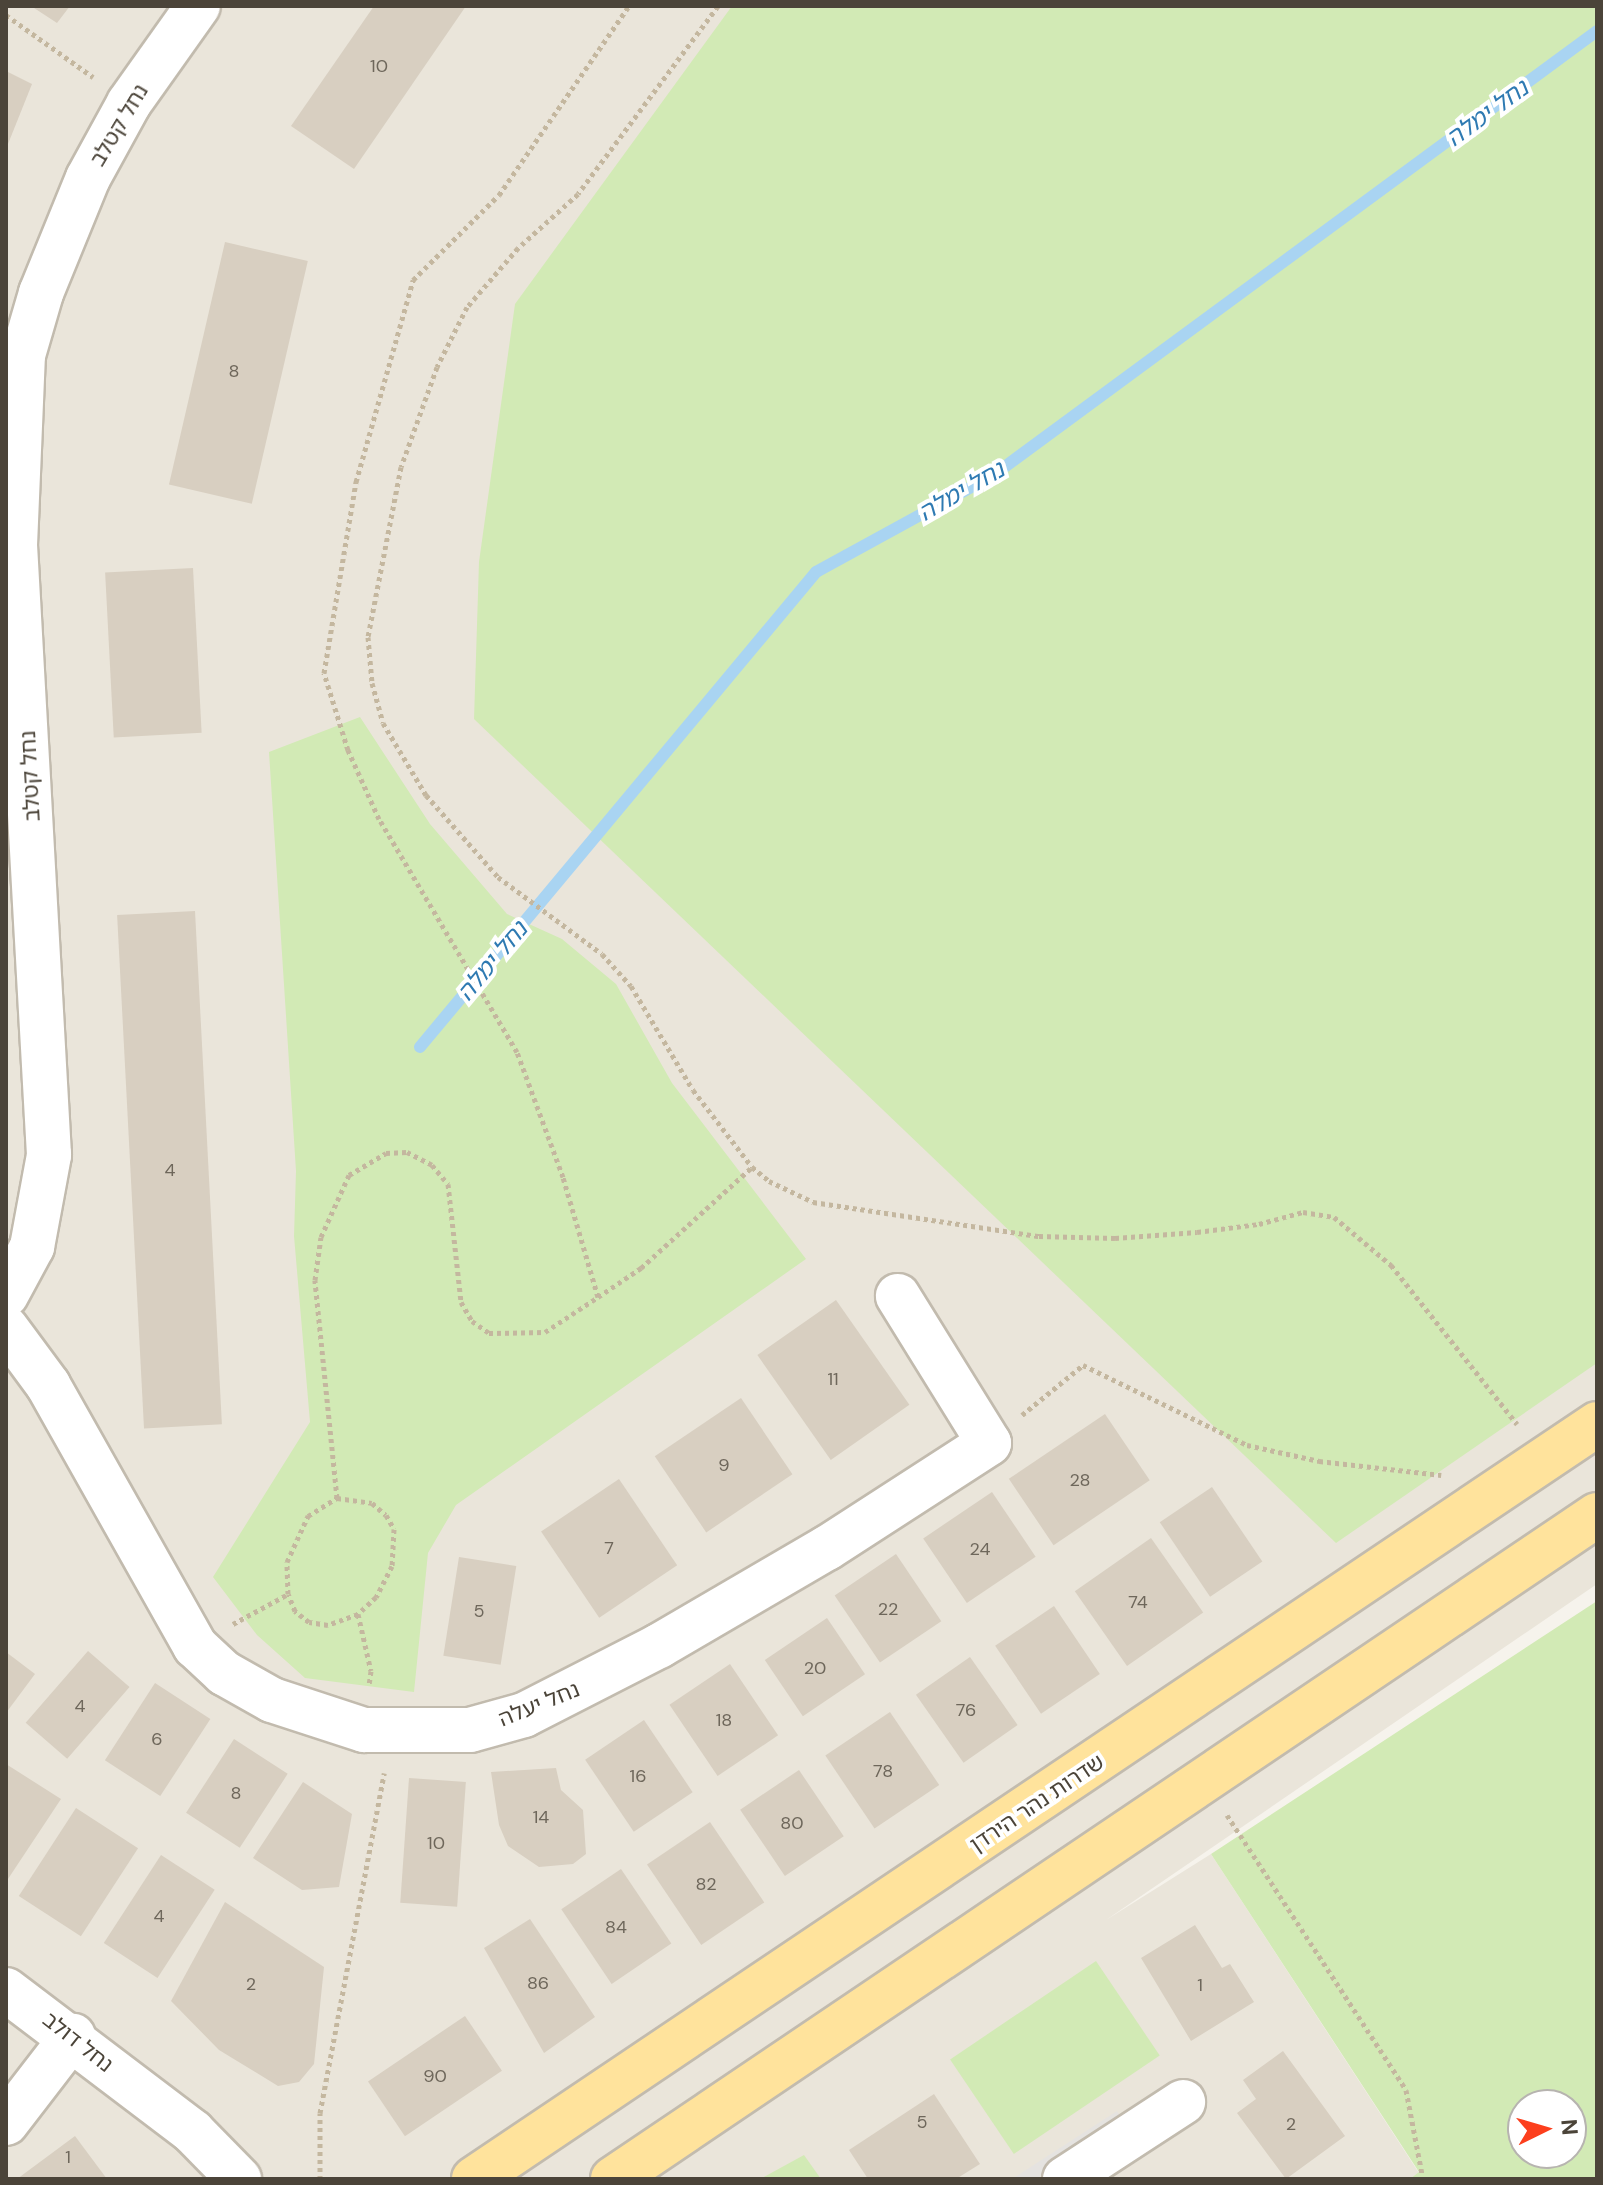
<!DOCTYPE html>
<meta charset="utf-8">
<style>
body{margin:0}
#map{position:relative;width:1603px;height:2185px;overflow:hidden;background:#f6f3ec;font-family:"DM Sans","Noto Sans Hebrew",sans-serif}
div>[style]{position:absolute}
.residential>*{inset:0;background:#eae5da}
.green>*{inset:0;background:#d2eab5;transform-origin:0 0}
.parking>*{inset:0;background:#e5e3e0}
.stream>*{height:12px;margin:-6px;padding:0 6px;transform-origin:6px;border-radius:6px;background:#a9d4f2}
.building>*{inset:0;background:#d8cfc1;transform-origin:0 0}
.path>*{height:5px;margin-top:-2.5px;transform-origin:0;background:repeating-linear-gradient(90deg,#c4b79f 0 4px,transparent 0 8px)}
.roads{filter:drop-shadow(2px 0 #c2bbae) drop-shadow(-2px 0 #c2bbae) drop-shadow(0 2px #c2bbae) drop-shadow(0 -2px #c2bbae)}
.minor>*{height:44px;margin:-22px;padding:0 22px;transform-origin:22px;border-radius:22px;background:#fff}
.major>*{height:44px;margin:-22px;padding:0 22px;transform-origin:22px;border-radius:22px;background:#ffe39c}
span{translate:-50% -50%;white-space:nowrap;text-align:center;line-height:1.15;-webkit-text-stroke:8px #fff;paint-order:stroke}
.number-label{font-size:18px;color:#6e675b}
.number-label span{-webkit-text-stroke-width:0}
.street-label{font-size:22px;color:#4b4439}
.water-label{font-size:24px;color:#2e7ab2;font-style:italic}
.frame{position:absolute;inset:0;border:8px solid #4b4439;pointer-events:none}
.north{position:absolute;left:1507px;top:2089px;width:80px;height:80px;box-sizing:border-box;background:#fff;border:2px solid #b7b4b0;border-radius:50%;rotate:85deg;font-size:22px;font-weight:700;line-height:32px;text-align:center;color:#4b4439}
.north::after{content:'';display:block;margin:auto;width:28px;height:36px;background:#fc3f1d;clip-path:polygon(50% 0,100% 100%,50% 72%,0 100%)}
</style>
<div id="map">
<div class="residential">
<i style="clip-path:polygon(6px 6px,1597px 6px,1597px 1584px,1106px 1920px,1211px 1854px,1419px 2173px,1410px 2179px,6px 2179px)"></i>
</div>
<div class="green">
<i style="clip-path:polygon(732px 6px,1597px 6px,1597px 1363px,1336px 1543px,474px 719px,479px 562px,515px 304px)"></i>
<i style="clip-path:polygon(360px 717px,430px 824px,507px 914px,562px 939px,616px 984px,672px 1083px,806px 1259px,456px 1505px,428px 1553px,414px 1692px,305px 1678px,257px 1635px,213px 1577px,310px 1422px,294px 1236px,296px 1171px,269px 752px)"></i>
<i style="clip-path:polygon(evenodd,1597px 1601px,1597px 2179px,1410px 2179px,1419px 2172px,1211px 1854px,1597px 1601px,1523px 2105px,1571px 2105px,1571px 2153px,1523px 2153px,1523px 2105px)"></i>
<i style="left:1096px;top:1961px;width:114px;height:176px;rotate:56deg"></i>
<i style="clip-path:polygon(804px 2155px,821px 2179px,760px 2179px)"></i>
</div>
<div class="parking">
<i style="clip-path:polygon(1117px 2111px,1124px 2121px,1036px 2179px,1012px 2179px)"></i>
</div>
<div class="stream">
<i style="left:420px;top:1047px;width:618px;rotate:-50.18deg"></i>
<i style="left:816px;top:572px;width:204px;rotate:-28.7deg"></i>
<i style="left:995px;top:474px;width:747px;rotate:-36.35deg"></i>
</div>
<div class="building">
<i style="clip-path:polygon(31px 6px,70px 6px,57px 23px)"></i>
<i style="clip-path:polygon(374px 6px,466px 6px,354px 169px,291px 126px)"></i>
<i style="clip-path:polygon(6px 71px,32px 84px,6px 149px)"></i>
<i style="left:225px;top:242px;width:85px;height:249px;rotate:13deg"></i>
<i style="left:193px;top:568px;width:165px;height:88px;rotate:87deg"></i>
<i style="left:195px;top:911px;width:514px;height:78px;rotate:87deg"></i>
<i style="left:836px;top:1300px;width:128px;height:96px;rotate:55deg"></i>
<i style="left:741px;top:1398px;width:92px;height:104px;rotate:56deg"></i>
<i style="left:1105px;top:1414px;width:80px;height:116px;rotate:56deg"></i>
<i style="left:619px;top:1479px;width:104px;height:94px;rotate:56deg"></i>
<i style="left:1212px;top:1487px;width:90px;height:63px;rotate:56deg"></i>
<i style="left:992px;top:1492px;width:78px;height:83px;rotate:56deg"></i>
<i style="left:1151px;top:1538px;width:91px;height:93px;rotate:55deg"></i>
<i style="left:896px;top:1554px;width:81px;height:74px;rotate:56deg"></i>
<i style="left:459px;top:1557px;width:58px;height:100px;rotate:9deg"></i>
<i style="left:1054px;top:1606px;width:82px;height:71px;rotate:56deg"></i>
<i style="left:827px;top:1618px;width:68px;height:75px;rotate:56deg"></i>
<i style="left:88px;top:1651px;width:55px;height:95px;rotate:41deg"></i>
<i style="clip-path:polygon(6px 1652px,35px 1674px,6px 1713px)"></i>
<i style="left:970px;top:1657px;width:83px;height:66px;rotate:55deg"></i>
<i style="left:730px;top:1664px;width:86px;height:73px;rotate:56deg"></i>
<i style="left:155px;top:1683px;width:66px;height:92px;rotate:33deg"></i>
<i style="left:890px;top:1712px;width:88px;height:78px;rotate:56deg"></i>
<i style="left:644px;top:1720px;width:87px;height:71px;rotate:56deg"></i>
<i style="left:234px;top:1739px;width:64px;height:88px;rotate:33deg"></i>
<i style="clip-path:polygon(6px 1764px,61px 1799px,6px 1882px)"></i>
<i style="clip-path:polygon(556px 1768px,561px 1790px,583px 1810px,586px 1854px,573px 1864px,539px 1867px,508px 1846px,499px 1825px,491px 1772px)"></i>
<i style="left:799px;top:1770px;width:80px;height:71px;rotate:56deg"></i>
<i style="left:409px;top:1778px;width:57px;height:125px;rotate:4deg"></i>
<i style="clip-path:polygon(303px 1782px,352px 1814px,339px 1887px,302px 1890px,253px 1858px)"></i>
<i style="left:76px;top:1808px;width:74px;height:105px;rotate:33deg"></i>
<i style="left:710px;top:1822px;width:97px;height:76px;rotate:56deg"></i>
<i style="left:161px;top:1855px;width:64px;height:105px;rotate:33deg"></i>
<i style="left:621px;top:1869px;width:90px;height:72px;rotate:56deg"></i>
<i style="clip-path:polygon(225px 1902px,324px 1967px,314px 2064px,299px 2082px,278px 2086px,219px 2050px,171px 2001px)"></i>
<i style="clip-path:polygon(530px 1919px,595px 2017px,544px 2053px,484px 1948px)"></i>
<i style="clip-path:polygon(1195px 1925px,1222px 1968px,1230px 1964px,1254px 2002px,1191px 2041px,1141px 1958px)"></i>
<i style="left:465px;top:2016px;width:66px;height:117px;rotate:56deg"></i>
<i style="clip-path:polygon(1283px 2051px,1345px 2136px,1286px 2179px,1237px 2113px,1256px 2099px,1243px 2080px)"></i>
<i style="clip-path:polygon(934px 2094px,980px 2164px,956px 2179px,868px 2179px,849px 2150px)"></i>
<i style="clip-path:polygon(75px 2136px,107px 2179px,17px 2179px)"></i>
</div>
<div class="path">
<i style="left:718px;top:6px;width:234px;rotate:126.7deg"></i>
<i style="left:578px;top:194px;width:81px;rotate:138deg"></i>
<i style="left:518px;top:248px;width:78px;rotate:130.8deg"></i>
<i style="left:467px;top:307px;width:67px;rotate:116.6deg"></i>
<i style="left:437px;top:367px;width:106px;rotate:109.8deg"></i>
<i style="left:401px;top:467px;width:173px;rotate:101deg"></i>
<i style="left:368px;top:637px;width:46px;rotate:85deg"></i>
<i style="left:372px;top:683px;width:41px;rotate:74.6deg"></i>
<i style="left:383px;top:723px;width:84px;rotate:59.2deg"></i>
<i style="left:426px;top:795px;width:109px;rotate:48.7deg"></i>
<i style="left:498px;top:877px;width:129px;rotate:36.5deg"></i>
<i style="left:602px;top:954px;width:43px;rotate:47.8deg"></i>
<i style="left:631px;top:986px;width:121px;rotate:59.2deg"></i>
<i style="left:693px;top:1090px;width:97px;rotate:52.5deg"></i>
<i style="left:752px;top:1167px;width:22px;rotate:39deg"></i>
<i style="left:769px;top:1181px;width:49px;rotate:25.5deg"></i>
<i style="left:813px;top:1202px;width:229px;rotate:8.6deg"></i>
<i style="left:1039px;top:1236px;width:76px;rotate:1.5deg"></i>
<i style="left:1115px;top:1238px;width:82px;rotate:-4.2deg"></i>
<i style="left:1197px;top:1232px;width:63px;rotate:-7.4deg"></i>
<i style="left:1259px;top:1224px;width:46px;rotate:-15.3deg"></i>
<i style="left:1303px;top:1212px;width:31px;rotate:9deg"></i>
<i style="left:1334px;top:1217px;width:75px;rotate:40.1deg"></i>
<i style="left:1391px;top:1265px;width:203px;rotate:51.6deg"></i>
<i style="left:6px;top:15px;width:107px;rotate:35.5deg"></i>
<i style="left:598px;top:1297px;width:52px;rotate:-34deg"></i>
<i style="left:641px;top:1268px;width:150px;rotate:-42.3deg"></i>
<i style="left:1022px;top:1415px;width:79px;rotate:-39.3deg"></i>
<i style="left:1083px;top:1365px;width:182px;rotate:26deg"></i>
<i style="left:1247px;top:1445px;width:74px;rotate:12.5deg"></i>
<i style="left:1319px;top:1461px;width:123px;rotate:6.5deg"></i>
<i style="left:337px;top:1498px;width:219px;rotate:-95.8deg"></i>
<i style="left:315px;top:1280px;width:43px;rotate:-82.1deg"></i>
<i style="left:321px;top:1237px;width:68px;rotate:-65.7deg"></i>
<i style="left:349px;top:1175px;width:43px;rotate:-30.7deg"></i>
<i style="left:386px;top:1153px;width:21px;rotate:-3deg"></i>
<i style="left:407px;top:1152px;width:28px;rotate:27deg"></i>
<i style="left:432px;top:1165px;width:25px;rotate:50deg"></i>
<i style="left:448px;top:1184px;width:119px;rotate:83.7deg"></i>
<i style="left:461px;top:1302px;width:22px;rotate:60deg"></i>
<i style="left:472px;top:1321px;width:21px;rotate:35deg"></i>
<i style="left:489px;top:1333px;width:56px;rotate:-1deg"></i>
<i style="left:545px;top:1332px;width:64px;rotate:-33.4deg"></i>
<i style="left:598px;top:1297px;width:125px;rotate:-106.3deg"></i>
<i style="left:563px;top:1177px;width:133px;rotate:-110.2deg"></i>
<i style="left:517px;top:1052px;width:271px;rotate:-120.6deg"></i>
<i style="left:379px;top:819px;width:76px;rotate:-114.2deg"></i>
<i style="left:348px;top:750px;width:81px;rotate:-107.3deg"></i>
<i style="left:324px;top:673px;width:194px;rotate:-80.5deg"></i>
<i style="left:356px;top:482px;width:210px;rotate:-74.2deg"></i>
<i style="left:413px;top:280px;width:121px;rotate:-44.7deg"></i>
<i style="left:499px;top:195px;width:229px;rotate:-55.5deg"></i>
<i style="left:337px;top:1498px;width:35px;rotate:8deg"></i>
<i style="left:372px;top:1503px;width:18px;rotate:41deg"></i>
<i style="left:386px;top:1515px;width:16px;rotate:60deg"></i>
<i style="left:394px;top:1529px;width:37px;rotate:93deg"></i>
<i style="left:392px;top:1566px;width:35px;rotate:117deg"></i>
<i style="left:376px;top:1597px;width:25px;rotate:137deg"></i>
<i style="left:358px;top:1614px;width:32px;rotate:160deg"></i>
<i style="left:328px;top:1625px;width:19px;rotate:-171deg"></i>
<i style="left:309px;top:1622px;width:18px;rotate:-142deg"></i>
<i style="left:295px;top:1611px;width:18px;rotate:-112deg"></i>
<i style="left:288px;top:1594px;width:32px;rotate:-92deg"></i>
<i style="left:287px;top:1562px;width:51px;rotate:-65.5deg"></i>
<i style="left:308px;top:1516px;width:34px;rotate:-32deg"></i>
<i style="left:358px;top:1614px;width:58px;rotate:77.2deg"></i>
<i style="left:371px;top:1671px;width:15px;rotate:98deg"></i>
<i style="left:233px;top:1624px;width:63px;rotate:-28.6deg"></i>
<i style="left:1227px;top:1815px;width:328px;rotate:56.9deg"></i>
<i style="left:1406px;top:2090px;width:91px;rotate:79.2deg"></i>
<i style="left:320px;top:2179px;width:66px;rotate:-90deg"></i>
<i style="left:320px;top:2113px;width:346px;rotate:-79.3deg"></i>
</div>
<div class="roads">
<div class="minor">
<i style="left:6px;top:1295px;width:55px;rotate:-61.6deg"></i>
<i style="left:32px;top:1247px;width:94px;rotate:-79.5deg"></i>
<i style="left:49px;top:1155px;width:611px;rotate:-93.19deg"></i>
<i style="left:15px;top:545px;width:190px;rotate:-87.6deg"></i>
<i style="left:23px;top:355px;width:65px;rotate:-73.8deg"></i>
<i style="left:41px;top:293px;width:124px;rotate:-67.8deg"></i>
<i style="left:88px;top:178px;width:85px;rotate:-61.3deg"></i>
<i style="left:129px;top:103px;width:119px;rotate:-54.6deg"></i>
<i style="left:6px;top:1328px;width:71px;rotate:53.6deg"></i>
<i style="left:48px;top:1385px;width:300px;rotate:60.6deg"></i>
<i style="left:195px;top:1646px;width:40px;rotate:43deg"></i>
<i style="left:224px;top:1673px;width:55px;rotate:29.4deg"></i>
<i style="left:272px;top:1700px;width:97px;rotate:18.1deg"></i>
<i style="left:364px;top:1730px;width:106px"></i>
<i style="left:470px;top:1730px;width:56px;rotate:-15.5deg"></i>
<i style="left:524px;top:1715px;width:152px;rotate:-27.1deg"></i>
<i style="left:659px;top:1646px;width:194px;rotate:-30.3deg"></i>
<i style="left:827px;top:1548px;width:193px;rotate:-32.9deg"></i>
<i style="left:989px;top:1443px;width:173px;rotate:-121.8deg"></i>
<i style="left:6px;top:1990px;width:235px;rotate:37.2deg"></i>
<i style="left:193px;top:2132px;width:66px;rotate:45.6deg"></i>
<i style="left:6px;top:2123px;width:110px;rotate:-52.4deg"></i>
<i style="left:1065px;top:2179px;width:141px;rotate:-33.1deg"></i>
</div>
<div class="major">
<i style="left:474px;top:2179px;width:1353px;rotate:-33.91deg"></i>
<i style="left:613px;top:2179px;width:1187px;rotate:-34.01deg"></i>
</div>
</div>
<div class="number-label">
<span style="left:379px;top:66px">10</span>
<span style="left:234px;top:371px">8</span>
<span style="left:170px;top:1170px">4</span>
<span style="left:833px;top:1379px">11</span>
<span style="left:724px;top:1465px">9</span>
<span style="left:1080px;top:1480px">28</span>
<span style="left:609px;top:1548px">7</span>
<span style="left:980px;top:1549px">24</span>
<span style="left:1138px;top:1602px">74</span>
<span style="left:888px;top:1609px">22</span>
<span style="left:479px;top:1611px">5</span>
<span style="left:815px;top:1668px">20</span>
<span style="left:80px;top:1706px">4</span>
<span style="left:966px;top:1710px">76</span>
<span style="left:724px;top:1720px">18</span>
<span style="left:157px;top:1739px">6</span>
<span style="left:883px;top:1771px">78</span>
<span style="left:638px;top:1776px">16</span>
<span style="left:236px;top:1793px">8</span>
<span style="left:541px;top:1817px">14</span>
<span style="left:792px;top:1823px">80</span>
<span style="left:436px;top:1843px">10</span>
<span style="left:706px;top:1884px">82</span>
<span style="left:159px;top:1916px">4</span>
<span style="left:616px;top:1927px">84</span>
<span style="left:538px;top:1983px">86</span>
<span style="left:251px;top:1984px">2</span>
<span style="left:1200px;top:1985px">1</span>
<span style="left:435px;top:2076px">90</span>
<span style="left:922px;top:2122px">5</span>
<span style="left:1291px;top:2124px">2</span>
<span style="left:68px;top:2157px">1</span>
</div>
<div class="street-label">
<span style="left:119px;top:125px;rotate:-59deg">נחל קטלב</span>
<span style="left:30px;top:776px;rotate:-93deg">נחל קטלב</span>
<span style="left:539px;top:1704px;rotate:-22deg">נחל יעלה</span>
<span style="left:1037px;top:1803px;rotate:-34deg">שדרות נהר הירדן</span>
<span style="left:78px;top:2042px;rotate:38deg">נחל דולב</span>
</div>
<div class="water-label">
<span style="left:1487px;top:113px;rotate:-36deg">נחל ימלה</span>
<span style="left:961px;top:491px;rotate:-30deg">נחל ימלה</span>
<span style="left:492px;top:961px;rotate:-50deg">נחל ימלה</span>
</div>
<div class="frame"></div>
<div class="north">N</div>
</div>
